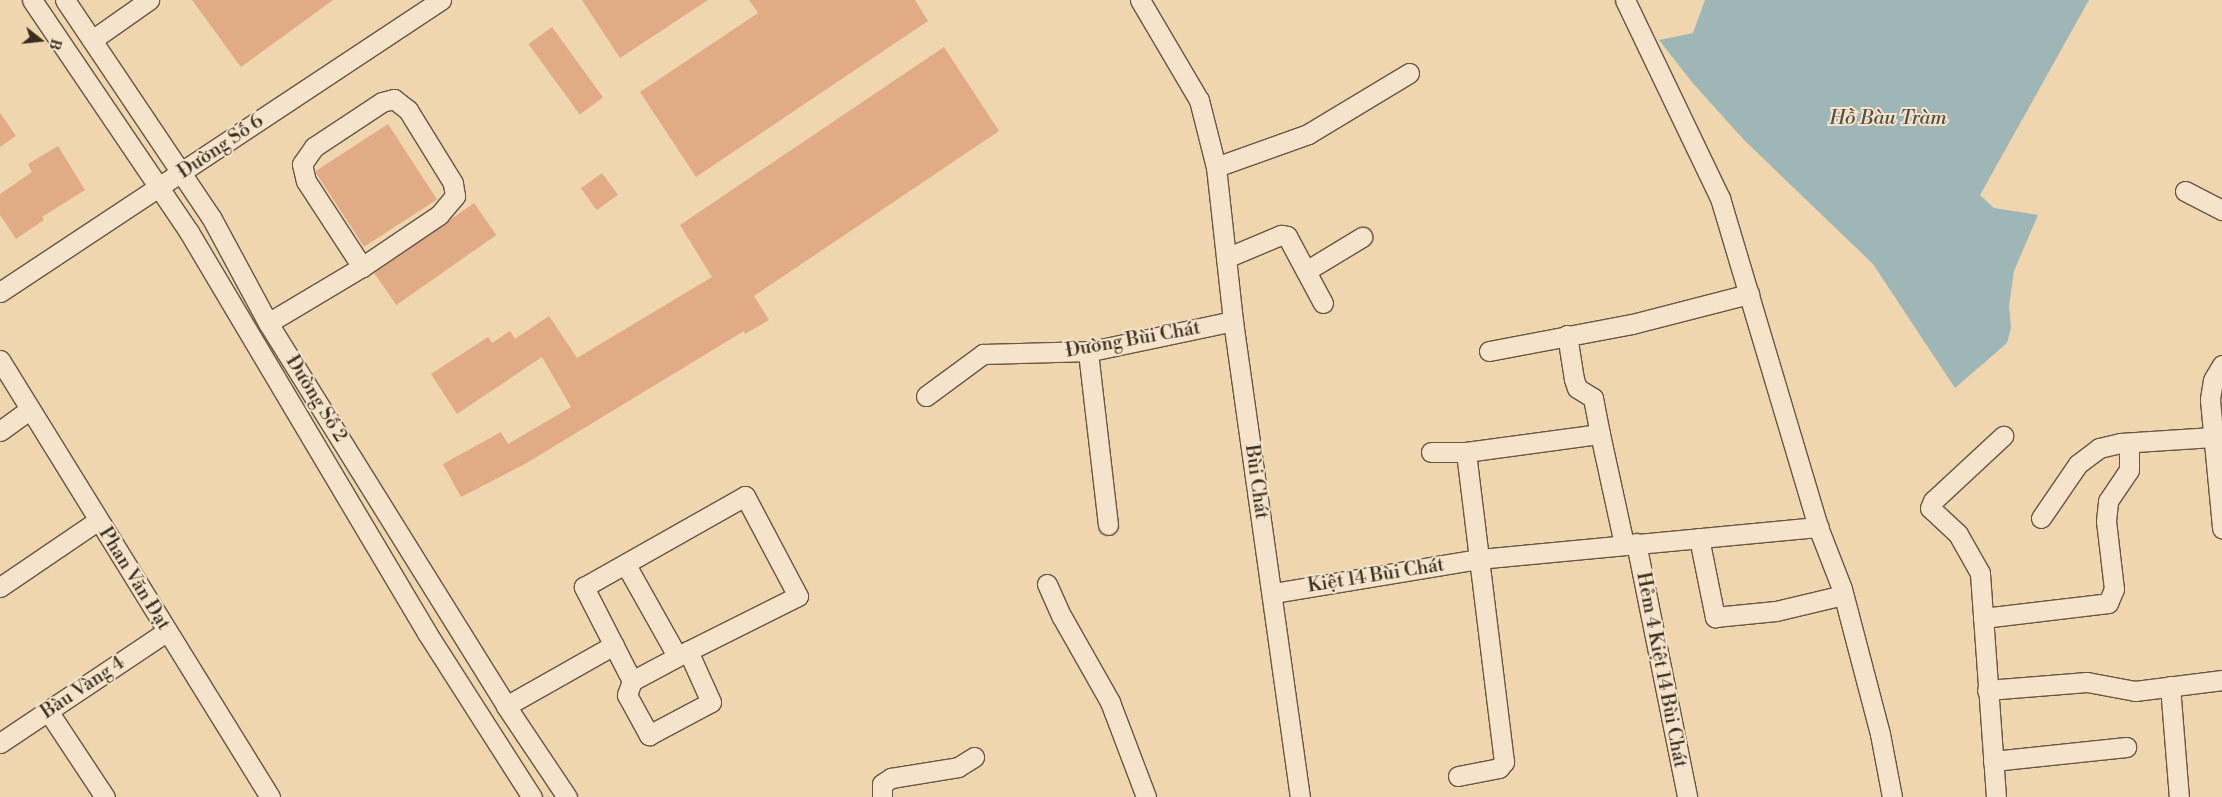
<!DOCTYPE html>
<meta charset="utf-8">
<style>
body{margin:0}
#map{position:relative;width:2222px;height:797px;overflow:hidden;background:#efd6af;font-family:"Libre Bodoni",serif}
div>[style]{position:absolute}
.water>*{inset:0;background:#9fb6b6}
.building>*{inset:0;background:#e1ab86;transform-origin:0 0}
.roads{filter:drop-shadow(1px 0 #665743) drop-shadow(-1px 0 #665743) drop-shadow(0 1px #665743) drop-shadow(0 -1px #665743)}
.minor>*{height:19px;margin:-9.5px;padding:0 9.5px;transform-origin:9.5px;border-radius:9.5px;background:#f5e4cb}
span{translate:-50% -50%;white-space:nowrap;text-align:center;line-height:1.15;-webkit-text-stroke:4px #f5e4cb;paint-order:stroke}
.street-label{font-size:19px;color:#382d1f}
.water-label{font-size:20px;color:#524f45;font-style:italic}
.north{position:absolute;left:15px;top:15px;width:50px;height:50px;-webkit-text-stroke:4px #f5e4cb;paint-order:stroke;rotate:106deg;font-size:14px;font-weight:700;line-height:20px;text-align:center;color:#382d1f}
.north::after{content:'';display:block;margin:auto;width:18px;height:22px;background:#382d1f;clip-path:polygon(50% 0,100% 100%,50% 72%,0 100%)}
</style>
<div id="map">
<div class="water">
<i style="clip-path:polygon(1705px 0,2089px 0,1980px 195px,1994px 208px,2038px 215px,2014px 271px,2009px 306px,2011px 328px,2007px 343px,1955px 388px,1873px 264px,1744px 140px,1691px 81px,1659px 40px,1693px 33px)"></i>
</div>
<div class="building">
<i style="clip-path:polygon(192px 0,333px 0,241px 67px)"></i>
<i style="clip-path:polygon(582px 0,708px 0,620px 58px)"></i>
<i style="clip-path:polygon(749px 0,915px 0,928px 21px,696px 177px,640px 92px,758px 13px)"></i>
<i style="left:552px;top:27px;width:87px;height:29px;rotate:54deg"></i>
<i style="clip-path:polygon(944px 47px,999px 131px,754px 296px,769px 320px,745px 334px,744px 331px,525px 464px,461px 497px,443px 464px,501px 432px,508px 444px,571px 407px,542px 357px,457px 414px,431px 374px,488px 337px,492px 343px,510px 331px,515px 339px,549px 316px,577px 358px,712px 277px,680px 225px)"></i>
<i style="clip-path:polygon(0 113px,16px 136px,0 147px)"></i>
<i style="left:388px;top:124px;width:90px;height:87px;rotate:57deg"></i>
<i style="clip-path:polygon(58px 146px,85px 190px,42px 217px,44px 220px,16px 239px,0 215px,0 194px,32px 172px,28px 164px)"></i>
<i style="left:602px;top:173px;width:27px;height:26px;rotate:54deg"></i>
<i style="left:474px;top:203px;width:39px;height:122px;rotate:55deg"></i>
</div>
<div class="roads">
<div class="minor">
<i style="left:32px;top:0;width:280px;rotate:55.9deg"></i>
<i style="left:189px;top:232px;width:466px;rotate:59.3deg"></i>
<i style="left:427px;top:633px;width:195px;rotate:57.4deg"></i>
<i style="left:65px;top:0;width:262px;rotate:56.1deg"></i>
<i style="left:211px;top:217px;width:120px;rotate:61.7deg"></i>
<i style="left:268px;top:323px;width:451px;rotate:58.1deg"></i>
<i style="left:506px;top:706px;width:110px;rotate:56.2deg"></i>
<i style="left:1140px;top:0;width:116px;rotate:59.5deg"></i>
<i style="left:1199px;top:100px;width:69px;rotate:75.8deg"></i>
<i style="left:1216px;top:167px;width:155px;rotate:83.7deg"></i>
<i style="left:1233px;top:321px;width:481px;rotate:82deg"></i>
<i style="left:1625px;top:0;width:220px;rotate:64.4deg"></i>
<i style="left:1720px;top:198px;width:343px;rotate:73.4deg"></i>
<i style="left:1818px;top:527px;width:66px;rotate:68.8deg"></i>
<i style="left:1842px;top:589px;width:150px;rotate:75.3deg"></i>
<i style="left:1880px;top:734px;width:64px;rotate:79.2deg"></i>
<i style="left:92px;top:40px;width:70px;rotate:-35.1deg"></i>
<i style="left:1216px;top:167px;width:98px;rotate:-19.7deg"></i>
<i style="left:1308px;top:134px;width:118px;rotate:-31.1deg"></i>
<i style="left:2185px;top:191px;width:42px;rotate:27.2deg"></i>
<i style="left:1226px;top:258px;width:60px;rotate:-22.7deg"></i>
<i style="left:1281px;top:235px;width:6px;rotate:9deg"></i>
<i style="left:1287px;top:236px;width:76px;rotate:61.8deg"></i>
<i style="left:1306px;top:271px;width:66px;rotate:-31.3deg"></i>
<i style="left:0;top:292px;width:529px;rotate:-33.51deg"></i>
<i style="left:268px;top:323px;width:109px;rotate:-30.8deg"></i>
<i style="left:362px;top:267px;width:93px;rotate:-34deg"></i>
<i style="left:439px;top:215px;width:25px;rotate:-50deg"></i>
<i style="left:455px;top:196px;width:13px;rotate:-99deg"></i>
<i style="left:453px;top:183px;width:86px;rotate:-121.7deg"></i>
<i style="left:408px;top:110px;width:18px;rotate:-142deg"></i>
<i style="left:394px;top:99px;width:12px;rotate:166deg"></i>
<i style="left:382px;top:102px;width:82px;rotate:146.5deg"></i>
<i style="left:314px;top:147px;width:21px;rotate:125deg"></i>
<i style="left:302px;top:164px;width:17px;rotate:77deg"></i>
<i style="left:306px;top:181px;width:103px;rotate:56.9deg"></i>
<i style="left:1567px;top:335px;width:45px;rotate:81deg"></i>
<i style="left:1574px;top:379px;width:9px;rotate:72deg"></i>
<i style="left:1577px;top:388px;width:19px;rotate:32deg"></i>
<i style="left:1593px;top:398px;width:37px;rotate:79deg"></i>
<i style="left:1489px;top:351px;width:146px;rotate:-10.7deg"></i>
<i style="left:1632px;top:324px;width:121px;rotate:-14.4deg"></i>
<i style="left:1088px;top:352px;width:174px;rotate:83.4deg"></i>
<i style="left:0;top:360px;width:514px;rotate:58.29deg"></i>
<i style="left:2222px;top:365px;width:17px;rotate:121deg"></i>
<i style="left:2213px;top:380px;width:20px;rotate:99deg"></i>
<i style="left:2210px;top:400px;width:129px;rotate:84.6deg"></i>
<i style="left:926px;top:396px;width:71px;rotate:-36.4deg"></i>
<i style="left:983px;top:354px;width:108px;rotate:-1.6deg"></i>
<i style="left:1091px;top:351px;width:145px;rotate:-11.9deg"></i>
<i style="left:0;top:431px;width:37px;rotate:-36deg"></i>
<i style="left:1431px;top:452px;width:35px"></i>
<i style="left:2041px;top:518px;width:65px;rotate:-55.6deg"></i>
<i style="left:2078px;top:464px;width:26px;rotate:-37deg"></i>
<i style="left:2099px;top:448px;width:22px;rotate:-13deg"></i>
<i style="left:2120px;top:443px;width:93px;rotate:-3.7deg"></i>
<i style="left:1699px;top:538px;width:81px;rotate:78.6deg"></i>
<i style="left:1715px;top:617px;width:61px;rotate:-5.6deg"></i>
<i style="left:1776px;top:611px;width:69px;rotate:-13.4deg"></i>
<i style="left:1636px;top:543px;width:259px;rotate:78.6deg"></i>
<i style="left:626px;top:565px;width:104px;rotate:60.7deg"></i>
<i style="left:1047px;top:584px;width:36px;rotate:66deg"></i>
<i style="left:1062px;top:617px;width:98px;rotate:60.5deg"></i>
<i style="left:1110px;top:702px;width:102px;rotate:69.2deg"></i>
<i style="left:0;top:587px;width:117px;rotate:-34.2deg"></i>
<i style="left:1273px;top:593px;width:209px;rotate:-9.4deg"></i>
<i style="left:1479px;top:559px;width:341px;rotate:-5.4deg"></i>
<i style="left:1983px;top:618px;width:126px;rotate:-6.8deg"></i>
<i style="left:2108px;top:603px;width:15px;rotate:-67deg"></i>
<i style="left:2114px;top:589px;width:68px;rotate:-96.7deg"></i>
<i style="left:2106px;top:521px;width:20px;rotate:-84deg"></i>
<i style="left:2108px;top:501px;width:37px;rotate:-56deg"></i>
<i style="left:2129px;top:470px;width:27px;rotate:-90deg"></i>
<i style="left:632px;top:681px;width:106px;rotate:-117.1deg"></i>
<i style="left:584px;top:587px;width:185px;rotate:-29.5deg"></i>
<i style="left:745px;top:496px;width:113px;rotate:62.1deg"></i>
<i style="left:798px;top:596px;width:123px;rotate:153.4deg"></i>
<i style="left:688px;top:651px;width:64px;rotate:151.8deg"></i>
<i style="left:632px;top:681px;width:15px;rotate:110deg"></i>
<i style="left:627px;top:695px;width:46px;rotate:61.2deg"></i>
<i style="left:649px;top:735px;width:70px;rotate:-28deg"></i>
<i style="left:711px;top:702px;width:56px;rotate:-114.3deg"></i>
<i style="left:2170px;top:686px;width:111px;rotate:85.4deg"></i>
<i style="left:1987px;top:690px;width:100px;rotate:-4.6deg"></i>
<i style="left:2087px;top:682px;width:49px;rotate:10.6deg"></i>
<i style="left:2135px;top:691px;width:88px;rotate:-7.2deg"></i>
<i style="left:506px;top:706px;width:124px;rotate:-29.5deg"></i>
<i style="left:48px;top:711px;width:103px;rotate:56.5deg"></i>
<i style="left:0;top:743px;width:200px;rotate:-33.8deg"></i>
<i style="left:1993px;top:761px;width:134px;rotate:-6deg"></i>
<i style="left:1458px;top:776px;width:42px;rotate:-11deg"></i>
<i style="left:1499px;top:768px;width:8px;rotate:-50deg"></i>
<i style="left:1504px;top:762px;width:312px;rotate:-97deg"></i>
<i style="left:1466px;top:452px;width:135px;rotate:-7.7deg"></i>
<i style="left:1600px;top:434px;width:113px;rotate:77.7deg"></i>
<i style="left:882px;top:797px;width:13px;rotate:-90deg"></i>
<i style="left:882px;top:784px;width:11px;rotate:-34deg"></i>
<i style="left:891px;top:778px;width:68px;rotate:-9.3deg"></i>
<i style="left:958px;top:767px;width:19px;rotate:-32deg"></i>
<i style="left:1996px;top:797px;width:225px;rotate:-94.1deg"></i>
<i style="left:1980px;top:573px;width:45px;rotate:-119.4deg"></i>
<i style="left:1958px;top:534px;width:38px;rotate:-137deg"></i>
<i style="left:1930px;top:508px;width:8px;rotate:-67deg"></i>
<i style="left:1933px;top:501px;width:96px;rotate:-42.9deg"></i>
</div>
</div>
<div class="street-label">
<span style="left:221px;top:147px;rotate:-34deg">Đường Số 6</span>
<span style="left:1133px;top:340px;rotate:-10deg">Đường Bùi Chát</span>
<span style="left:316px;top:399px;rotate:58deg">Đường Số 2</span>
<span style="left:1256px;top:482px;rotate:82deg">Bùi Chát</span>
<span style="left:1376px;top:576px;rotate:-9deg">Kiệt 14 Bùi Chát</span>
<span style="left:134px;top:579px;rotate:58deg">Phan Văn Đạt</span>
<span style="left:1661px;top:670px;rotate:79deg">Hẻm 4 Kiệt 14 Bùi Chát</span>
<span style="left:83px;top:688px;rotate:-34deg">Bàu Vàng 4</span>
</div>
<div class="water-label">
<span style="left:1888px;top:118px">Hồ Bàu Tràm</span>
</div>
<div class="north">B</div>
</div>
